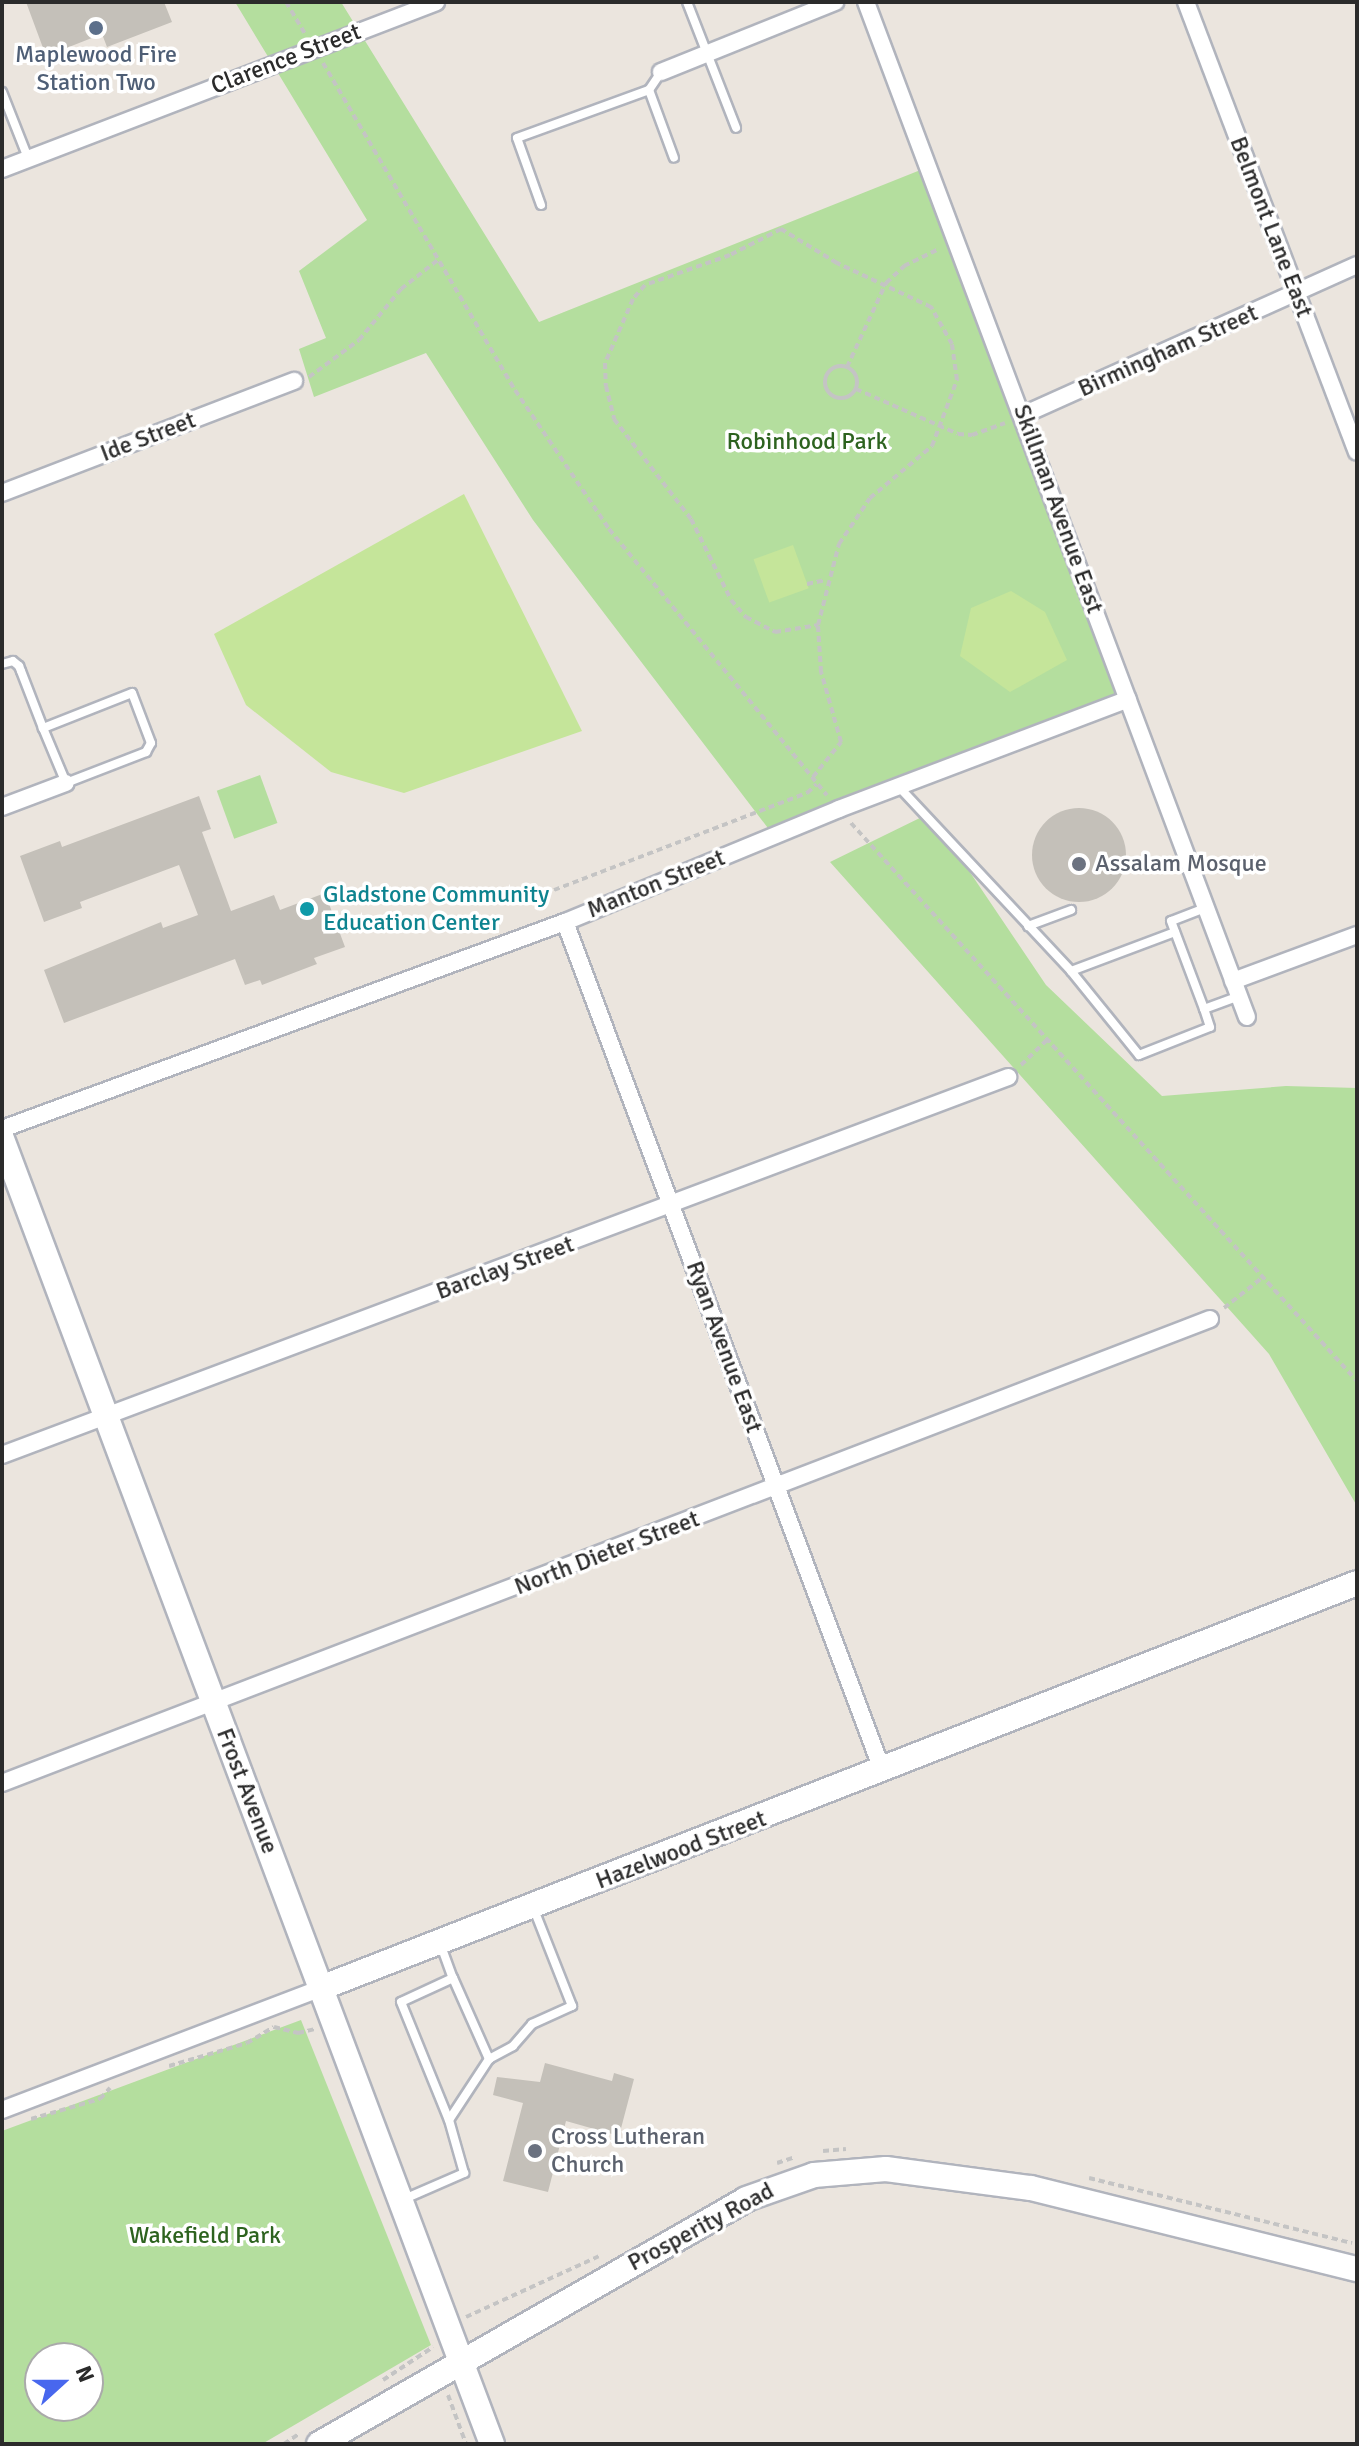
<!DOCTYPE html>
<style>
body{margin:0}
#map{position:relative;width:1359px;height:2446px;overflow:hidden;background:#ebe5de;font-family:Signika,sans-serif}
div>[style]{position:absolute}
.green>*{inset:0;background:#b4de9e;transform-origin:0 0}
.pitch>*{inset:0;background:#c5e59a;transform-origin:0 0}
.building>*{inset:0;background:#c4c0b9}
.round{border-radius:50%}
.path>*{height:4px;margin-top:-2px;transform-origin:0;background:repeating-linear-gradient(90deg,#c4c4c4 0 6px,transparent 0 10px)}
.path>.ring{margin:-2px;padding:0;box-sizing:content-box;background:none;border:4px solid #c4c4c4;border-radius:50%}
.roads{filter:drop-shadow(2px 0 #b1b4bd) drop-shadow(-2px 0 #b1b4bd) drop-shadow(0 2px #b1b4bd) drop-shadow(0 -2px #b1b4bd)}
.lane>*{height:8px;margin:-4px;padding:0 4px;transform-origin:4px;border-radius:4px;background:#fff}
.street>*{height:16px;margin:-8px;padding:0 8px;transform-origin:8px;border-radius:8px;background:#fff}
.secondary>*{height:24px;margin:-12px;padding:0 12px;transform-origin:12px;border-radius:12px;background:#fff}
.dots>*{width:22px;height:22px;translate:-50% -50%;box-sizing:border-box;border:4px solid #fff;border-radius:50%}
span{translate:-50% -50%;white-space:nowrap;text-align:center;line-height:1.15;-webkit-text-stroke:7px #fff;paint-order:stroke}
.service-label{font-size:24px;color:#4e5e75}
.street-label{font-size:24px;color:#2b2b2b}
.park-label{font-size:24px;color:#2d631f}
.worship-label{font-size:24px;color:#5b616d}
.left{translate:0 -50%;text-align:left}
.culture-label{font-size:24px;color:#0d838f}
.frame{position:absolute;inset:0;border:4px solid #2b2b2b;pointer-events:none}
.north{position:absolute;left:24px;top:2342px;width:80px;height:80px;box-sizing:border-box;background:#fff;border:2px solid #aaa;border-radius:50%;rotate:69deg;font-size:22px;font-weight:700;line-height:32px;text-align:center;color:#2b2b2b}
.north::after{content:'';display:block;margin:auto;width:28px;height:36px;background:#4867ee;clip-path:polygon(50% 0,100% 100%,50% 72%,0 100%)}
</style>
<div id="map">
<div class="green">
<i style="clip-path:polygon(235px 2px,341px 2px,539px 322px,928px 167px,1128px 699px,774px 836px,533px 520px,426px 353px,314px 397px,299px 349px,326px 338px,299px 271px,367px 220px)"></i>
<i style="left:260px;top:775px;width:51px;height:46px;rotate:70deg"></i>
<i style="clip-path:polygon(930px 813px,1046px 985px,1162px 1096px,1286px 1086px,1357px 1088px,1357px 1506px,1269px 1354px,830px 862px)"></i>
<i style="clip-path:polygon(evenodd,301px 2020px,431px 2345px,262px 2444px,2px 2444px,2px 2131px,301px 2020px,88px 2358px,88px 2406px,40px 2406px,40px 2358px,88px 2358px)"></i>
</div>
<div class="pitch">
<i style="clip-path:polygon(464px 494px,582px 731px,404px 793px,331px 772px,246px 705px,214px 634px)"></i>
<i style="left:793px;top:545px;width:46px;height:42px;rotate:70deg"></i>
<i style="clip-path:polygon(1011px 591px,1045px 612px,1067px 660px,1010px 692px,960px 656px,971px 608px)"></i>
</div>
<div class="building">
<i style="clip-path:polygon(26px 2px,164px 2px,172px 22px,107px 47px,102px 34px,46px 56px)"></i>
<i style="clip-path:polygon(199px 796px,211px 829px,202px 832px,231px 911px,274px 895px,280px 910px,325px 893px,345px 947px,314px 958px,317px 964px,262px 985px,260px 980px,245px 985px,235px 959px,64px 1023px,44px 970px,161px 922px,163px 928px,198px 915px,179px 865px,80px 902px,82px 908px,44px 922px,20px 856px,60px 841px,62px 847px)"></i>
<i class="round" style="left:1032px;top:808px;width:94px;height:94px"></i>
<i style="clip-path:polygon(545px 2063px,612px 2081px,614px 2073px,634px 2079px,619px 2136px,566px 2121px,548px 2192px,503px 2181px,523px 2103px,493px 2095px,497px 2077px,540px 2082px)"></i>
</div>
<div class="path">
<i style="left:286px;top:2px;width:39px;rotate:59deg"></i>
<i style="left:323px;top:63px;width:379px;rotate:59.6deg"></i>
<i style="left:515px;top:390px;width:168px;rotate:55.9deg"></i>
<i style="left:609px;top:529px;width:344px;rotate:50.7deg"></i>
<i class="ring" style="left:825px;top:366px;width:28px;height:28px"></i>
<i style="left:847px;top:367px;width:93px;rotate:-65.1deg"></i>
<i style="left:886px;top:283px;width:25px;rotate:-43deg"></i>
<i style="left:904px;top:266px;width:39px;rotate:-26deg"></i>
<i style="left:309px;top:377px;width:62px;rotate:-36.5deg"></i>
<i style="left:359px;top:340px;width:66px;rotate:-50.5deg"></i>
<i style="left:401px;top:289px;width:48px;rotate:-38.3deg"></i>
<i style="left:856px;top:389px;width:111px;rotate:23.8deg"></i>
<i style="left:958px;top:434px;width:14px;rotate:4deg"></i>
<i style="left:972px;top:435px;width:35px;rotate:-20deg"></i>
<i style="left:807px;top:584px;width:19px;rotate:-12deg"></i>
<i style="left:813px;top:777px;width:45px;rotate:-51.3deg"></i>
<i style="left:841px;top:742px;width:73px;rotate:-105.9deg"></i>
<i style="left:821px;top:672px;width:47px;rotate:-93.7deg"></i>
<i style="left:818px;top:625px;width:84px;rotate:-75.5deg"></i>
<i style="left:839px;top:544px;width:55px;rotate:-56deg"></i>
<i style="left:870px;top:498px;width:81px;rotate:-40deg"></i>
<i style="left:932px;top:446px;width:71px;rotate:-69.3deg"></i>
<i style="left:957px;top:380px;width:36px;rotate:-98deg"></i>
<i style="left:952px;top:344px;width:43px;rotate:-119.6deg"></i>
<i style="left:931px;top:307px;width:104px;rotate:-154.9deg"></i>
<i style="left:837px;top:263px;width:66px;rotate:-148.7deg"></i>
<i style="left:781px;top:229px;width:57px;rotate:153deg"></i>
<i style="left:730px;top:255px;width:90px;rotate:160.6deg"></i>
<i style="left:645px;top:285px;width:18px;rotate:131deg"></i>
<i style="left:633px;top:299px;width:70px;rotate:113.6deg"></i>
<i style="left:605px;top:363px;width:23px;rotate:88deg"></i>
<i style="left:606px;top:386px;width:34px;rotate:76deg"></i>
<i style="left:614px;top:419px;width:126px;rotate:52.4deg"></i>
<i style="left:691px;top:519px;width:90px;rotate:63.7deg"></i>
<i style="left:731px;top:600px;width:23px;rotate:49deg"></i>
<i style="left:746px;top:617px;width:33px;rotate:27deg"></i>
<i style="left:775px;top:632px;width:44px;rotate:-9.2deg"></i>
<i style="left:851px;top:823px;width:753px;rotate:47.8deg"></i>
<i style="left:554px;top:890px;width:271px;rotate:-21deg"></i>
<i style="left:807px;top:793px;width:13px;rotate:-42deg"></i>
<i style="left:1021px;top:1065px;width:36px;rotate:-44deg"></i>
<i style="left:1224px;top:1308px;width:50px;rotate:-38.5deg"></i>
<i style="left:169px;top:2066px;width:81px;rotate:-16.4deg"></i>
<i style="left:247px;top:2043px;width:31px;rotate:-31deg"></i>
<i style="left:274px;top:2027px;width:25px;rotate:14deg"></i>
<i style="left:298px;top:2033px;width:17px;rotate:-13deg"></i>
<i style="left:31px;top:2119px;width:72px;rotate:-16.2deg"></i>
<i style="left:100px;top:2099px;width:15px;rotate:-48deg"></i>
<i style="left:823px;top:2151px;width:23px;rotate:-5deg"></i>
<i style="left:777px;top:2163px;width:19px;rotate:-18deg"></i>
<i style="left:1089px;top:2178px;width:271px;rotate:13.9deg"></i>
<i style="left:466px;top:2317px;width:146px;rotate:-24.6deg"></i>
<i style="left:383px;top:2380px;width:60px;rotate:-33.4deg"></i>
<i style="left:448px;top:2395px;width:52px;rotate:69.8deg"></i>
<i style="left:284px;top:2444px;width:18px;rotate:-34deg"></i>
</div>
<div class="roads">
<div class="lane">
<i style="left:687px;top:2px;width:135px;rotate:68.7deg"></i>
<i style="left:649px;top:90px;width:72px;rotate:69.8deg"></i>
<i style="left:2px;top:92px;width:71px;rotate:68.5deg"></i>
<i style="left:541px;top:205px;width:71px;rotate:-109.7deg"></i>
<i style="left:517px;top:138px;width:140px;rotate:-20deg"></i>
<i style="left:649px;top:90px;width:22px;rotate:-56deg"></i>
<i style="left:2px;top:664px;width:11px;rotate:-15deg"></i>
<i style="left:13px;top:661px;width:8px;rotate:40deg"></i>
<i style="left:19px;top:666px;width:5px;rotate:68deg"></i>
<i style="left:21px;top:671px;width:61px;rotate:68.9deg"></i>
<i style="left:43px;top:728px;width:60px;rotate:67.3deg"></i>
<i style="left:66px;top:783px;width:86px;rotate:-21.2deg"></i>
<i style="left:146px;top:752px;width:10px;rotate:-61deg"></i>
<i style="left:151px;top:743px;width:53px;rotate:-110.8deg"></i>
<i style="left:132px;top:693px;width:96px;rotate:158.5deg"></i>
<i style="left:899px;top:787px;width:252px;rotate:46.9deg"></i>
<i style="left:1205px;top:908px;width:36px;rotate:159deg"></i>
<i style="left:1171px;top:921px;width:94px;rotate:69.4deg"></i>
<i style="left:1204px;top:1009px;width:37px;rotate:-20deg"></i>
<i style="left:1028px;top:926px;width:46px;rotate:-20.4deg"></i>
<i style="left:1175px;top:932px;width:111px;rotate:159.4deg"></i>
<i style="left:1071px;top:971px;width:108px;rotate:51deg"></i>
<i style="left:1139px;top:1055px;width:76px;rotate:-21.5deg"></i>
<i style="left:1210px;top:1027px;width:19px;rotate:-108deg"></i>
<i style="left:440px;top:1943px;width:37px;rotate:70deg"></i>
<i style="left:453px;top:1978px;width:57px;rotate:155.2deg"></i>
<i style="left:401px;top:2002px;width:127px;rotate:67.9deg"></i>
<i style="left:453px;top:1978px;width:89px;rotate:66deg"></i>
<i style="left:402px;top:2200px;width:68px;rotate:-23.5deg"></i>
<i style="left:464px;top:2173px;width:55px;rotate:-105.8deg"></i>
<i style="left:449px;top:2120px;width:73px;rotate:-56.7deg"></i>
<i style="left:489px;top:2059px;width:27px;rotate:-28deg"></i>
<i style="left:513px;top:2046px;width:29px;rotate:-49deg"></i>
<i style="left:532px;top:2024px;width:44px;rotate:-24.2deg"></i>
<i style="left:572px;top:2006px;width:106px;rotate:-111.5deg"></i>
</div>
<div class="street">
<i style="left:866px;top:2px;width:1084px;rotate:69.43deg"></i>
<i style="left:1186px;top:2px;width:481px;rotate:69.2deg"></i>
<i style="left:661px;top:72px;width:188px;rotate:-21.9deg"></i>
<i style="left:2px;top:169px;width:465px;rotate:-21deg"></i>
<i style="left:1023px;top:415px;width:366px;rotate:-24.2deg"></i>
<i style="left:2px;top:493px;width:313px;rotate:-21deg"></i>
<i style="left:2px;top:807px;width:68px;rotate:-20.6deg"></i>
<i style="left:565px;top:922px;width:908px;rotate:69.49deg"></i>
<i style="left:1233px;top:981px;width:132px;rotate:-20.4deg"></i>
<i style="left:2px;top:1129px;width:600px;rotate:-20.19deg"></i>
<i style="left:565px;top:922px;width:296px;rotate:-22.4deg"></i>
<i style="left:839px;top:809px;width:309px;rotate:-20.8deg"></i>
<i style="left:2px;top:1455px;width:1075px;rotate:-20.59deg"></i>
<i style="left:2px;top:1783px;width:1294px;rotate:-21.01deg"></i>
<i style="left:2px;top:2110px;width:342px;rotate:-20.9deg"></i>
</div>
<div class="secondary">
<i style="left:2px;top:1139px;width:1394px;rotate:69.42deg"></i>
<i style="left:321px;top:1988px;width:1112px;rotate:-21.35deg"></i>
<i style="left:319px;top:2444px;width:492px;rotate:-29.8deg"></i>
<i style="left:746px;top:2199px;width:72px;rotate:-19.4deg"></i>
<i style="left:814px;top:2175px;width:72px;rotate:-4.8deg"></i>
<i style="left:886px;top:2169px;width:146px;rotate:7.5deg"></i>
<i style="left:1031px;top:2188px;width:336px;rotate:14deg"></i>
</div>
</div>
<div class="dots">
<i style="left:96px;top:28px;background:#5c6f8a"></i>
<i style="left:1079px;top:864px;background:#6b7280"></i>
<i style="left:307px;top:909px;background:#0f9aa8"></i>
<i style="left:535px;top:2151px;background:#6b7280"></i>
</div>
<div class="service-label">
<span style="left:96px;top:69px">Maplewood Fire<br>Station Two</span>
</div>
<div class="street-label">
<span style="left:286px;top:59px;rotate:-21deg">Clarence Street</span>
<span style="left:1271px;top:227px;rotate:69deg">Belmont Lane East</span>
<span style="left:1168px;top:351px;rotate:-24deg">Birmingham Street</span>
<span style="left:148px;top:437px;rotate:-21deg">Ide Street</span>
<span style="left:1058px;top:509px;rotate:70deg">Skillman Avenue East</span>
<span style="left:656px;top:884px;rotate:-22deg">Manton Street</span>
<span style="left:505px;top:1268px;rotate:-20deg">Barclay Street</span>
<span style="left:724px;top:1347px;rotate:70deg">Ryan Avenue East</span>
<span style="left:607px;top:1553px;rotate:-21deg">North Dieter Street</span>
<span style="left:247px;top:1791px;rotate:69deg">Frost Avenue</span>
<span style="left:681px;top:1850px;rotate:-21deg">Hazelwood Street</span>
<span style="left:701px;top:2227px;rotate:-28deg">Prosperity Road</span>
</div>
<div class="park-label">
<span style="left:807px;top:442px">Robinhood Park</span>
<span style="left:205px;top:2236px">Wakefield Park</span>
</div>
<div class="worship-label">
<span class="left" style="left:1095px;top:864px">Assalam Mosque</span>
<span class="left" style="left:551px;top:2151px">Cross Lutheran<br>Church</span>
</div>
<div class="culture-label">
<span class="left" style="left:323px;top:909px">Gladstone Community<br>Education Center</span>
</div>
<div class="frame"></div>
<div class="north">N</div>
</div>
